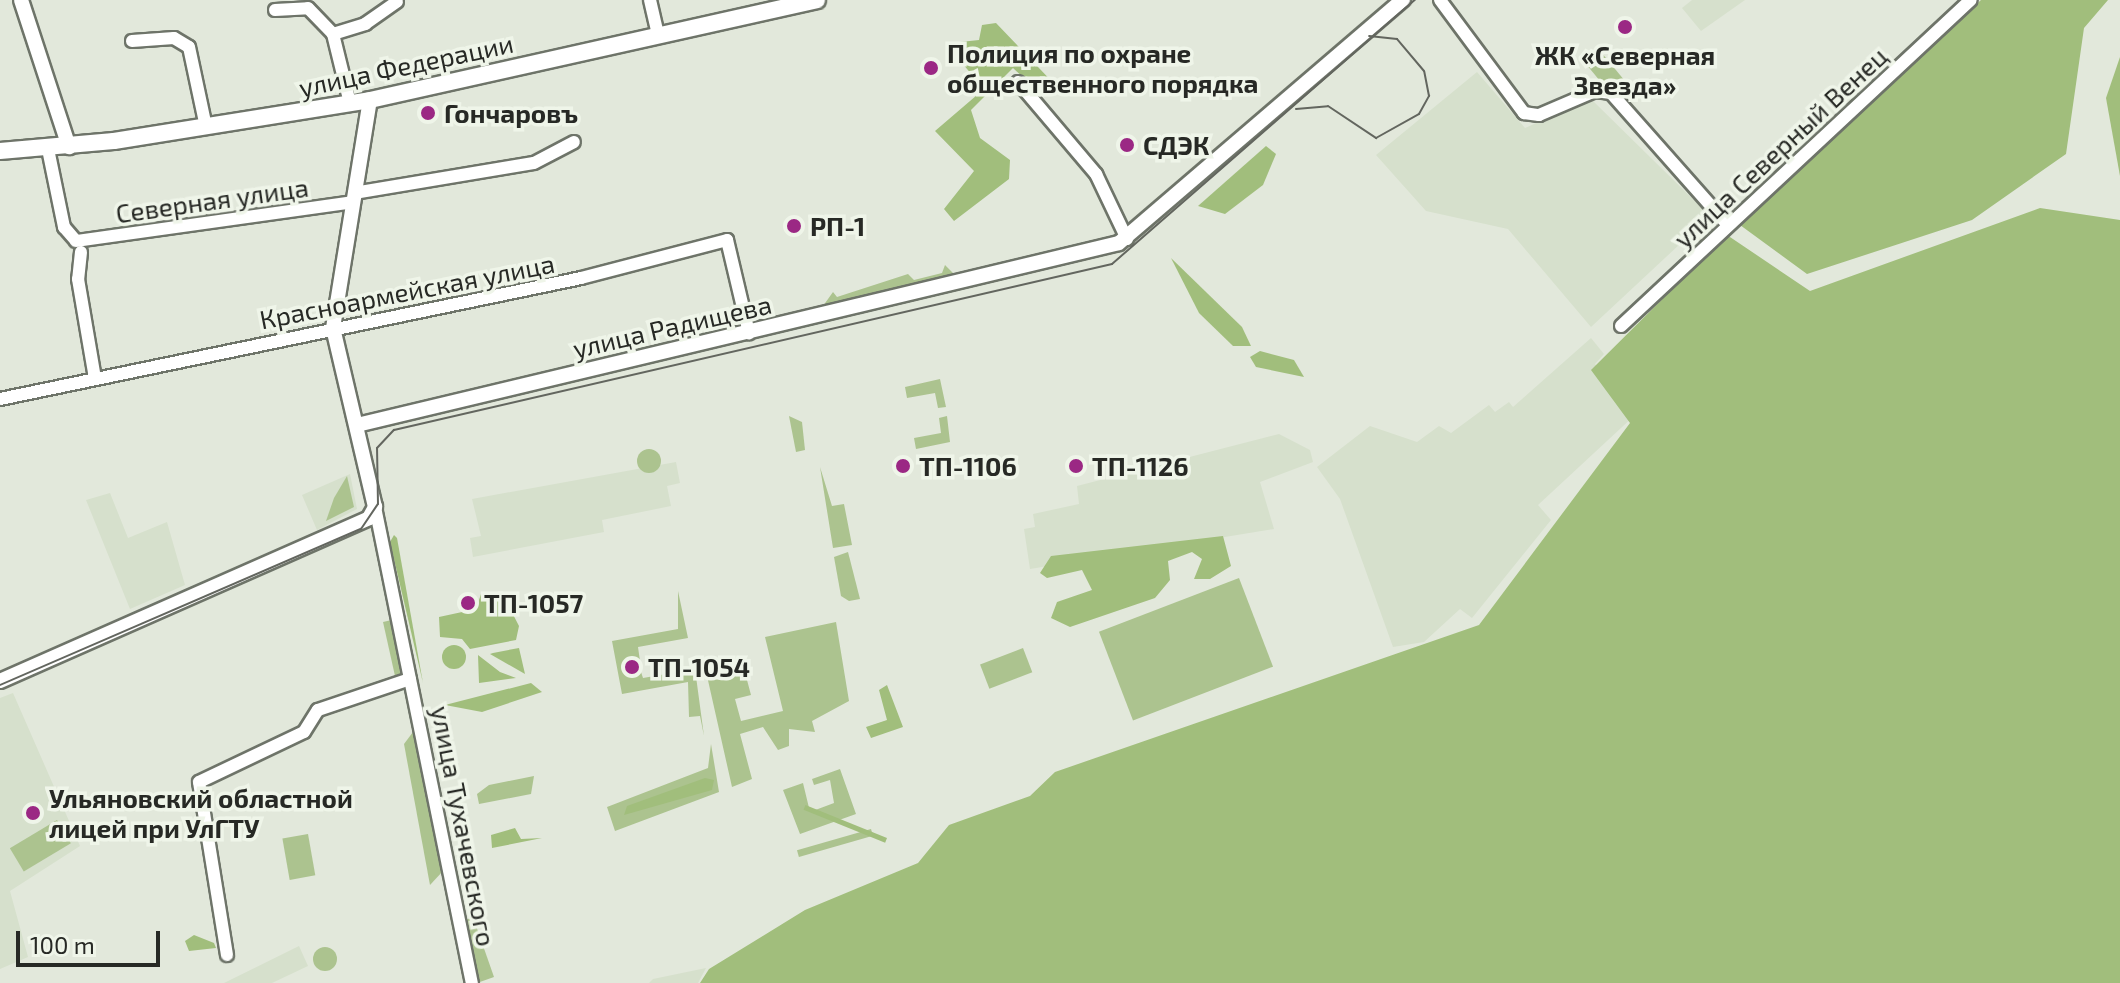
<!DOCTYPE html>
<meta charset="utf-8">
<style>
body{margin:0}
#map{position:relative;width:2120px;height:983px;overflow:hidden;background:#e2e8db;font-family:"Exo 2",sans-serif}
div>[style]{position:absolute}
.built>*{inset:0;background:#d6e0cc}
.green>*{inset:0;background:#acc38f;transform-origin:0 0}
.round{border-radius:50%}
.forest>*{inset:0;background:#a1be7c;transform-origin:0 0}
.roads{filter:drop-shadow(2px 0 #6e7469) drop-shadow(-2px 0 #6e7469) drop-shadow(0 2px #6e7469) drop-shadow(0 -2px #6e7469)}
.minor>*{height:12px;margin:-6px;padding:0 6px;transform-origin:6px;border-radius:6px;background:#fff}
.tertiary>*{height:14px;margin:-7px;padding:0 7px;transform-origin:7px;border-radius:7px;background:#fff}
.secondary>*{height:16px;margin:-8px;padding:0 8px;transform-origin:8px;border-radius:8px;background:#fff}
.tram>*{height:2px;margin:-1px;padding:0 1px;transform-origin:1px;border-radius:1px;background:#63665f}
.dots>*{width:22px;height:22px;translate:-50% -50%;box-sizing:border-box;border:4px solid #eff5e9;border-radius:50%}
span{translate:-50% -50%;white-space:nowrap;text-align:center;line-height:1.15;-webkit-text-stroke:7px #eff5e9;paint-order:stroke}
.poi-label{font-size:26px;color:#272925;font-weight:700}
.left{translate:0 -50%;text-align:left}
.street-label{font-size:26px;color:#272925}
.scale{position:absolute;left:16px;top:931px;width:144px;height:36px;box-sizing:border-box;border:4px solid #272925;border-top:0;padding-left:10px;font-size:24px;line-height:28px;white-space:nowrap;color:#272925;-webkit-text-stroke:6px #eff5e9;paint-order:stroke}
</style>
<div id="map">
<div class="built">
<i style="clip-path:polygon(1692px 0,1745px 0,1701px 31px,1682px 8px)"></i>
<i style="clip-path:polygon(1477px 72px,1525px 128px,1591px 99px,1710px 216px,1591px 327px,1508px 229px,1426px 211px,1376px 155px)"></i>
<i style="clip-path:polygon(1591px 338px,1604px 354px,1595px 364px,1635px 415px,1538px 505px,1551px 520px,1472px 618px,1460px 609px,1424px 642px,1393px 647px,1340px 499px,1317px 467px,1370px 426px,1417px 442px,1439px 426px,1451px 433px,1489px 405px,1495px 412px,1509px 402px,1513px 407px)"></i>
<i style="clip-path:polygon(1279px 434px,1310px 450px,1313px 462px,1260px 482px,1274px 529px,1030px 569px,1024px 529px,1035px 527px,1033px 514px,1079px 504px,1077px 486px)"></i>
<i style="clip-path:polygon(676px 462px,680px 483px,667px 486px,671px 506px,602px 520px,604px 532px,473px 557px,470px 538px,481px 536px,472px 499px)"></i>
<i style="clip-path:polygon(350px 474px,357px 509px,317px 530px,302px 495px)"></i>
<i style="clip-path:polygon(110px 493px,128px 538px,167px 522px,185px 585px,130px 609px,86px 500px)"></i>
<i style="clip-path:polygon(13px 693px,80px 846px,10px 891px,28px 957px,0 969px,0 698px)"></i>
<i style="clip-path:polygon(299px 946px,308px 966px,272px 983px,224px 983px)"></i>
<i style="clip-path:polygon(706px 968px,698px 983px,649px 983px,653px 979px)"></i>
</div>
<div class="green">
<i style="clip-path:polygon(1601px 52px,1625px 81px,1619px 86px,1600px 81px,1586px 64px)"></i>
<i style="clip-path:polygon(945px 265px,954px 274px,823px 306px,833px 292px,837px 297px,908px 274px,914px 280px,942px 273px)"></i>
<i style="clip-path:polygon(940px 379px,946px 407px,938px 408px,935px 393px,907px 398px,905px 387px)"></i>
<i style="clip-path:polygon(789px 416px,802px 422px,805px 450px,796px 452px)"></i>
<i style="clip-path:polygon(947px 416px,950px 442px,916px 449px,914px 438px,941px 433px,939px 418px)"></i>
<i class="round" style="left:637px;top:449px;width:24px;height:24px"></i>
<i style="clip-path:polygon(820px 467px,832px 506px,844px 504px,852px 545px,833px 548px)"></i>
<i style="clip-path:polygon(347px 476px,354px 507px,326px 521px,334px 498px)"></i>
<i style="clip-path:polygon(848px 552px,860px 599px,849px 601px,841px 596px,834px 557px)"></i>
<i style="left:1239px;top:578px;width:95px;height:150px;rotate:69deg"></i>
<i style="clip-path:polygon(678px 591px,688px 638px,638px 647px,640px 661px,623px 664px,625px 675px,641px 672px,643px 678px,695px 669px,704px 736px,700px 716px,689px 717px,688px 682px,622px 694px,612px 641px,678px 629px)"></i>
<i style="clip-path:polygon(396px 619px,406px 673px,395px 676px,383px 622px)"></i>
<i style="clip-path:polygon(836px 622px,849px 701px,812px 721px,815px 732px,789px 729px,789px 746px,778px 750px,763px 727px,740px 734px,752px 779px,732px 787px,705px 667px,743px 665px,751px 695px,735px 699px,741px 721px,783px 711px,765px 637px)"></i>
<i style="left:1023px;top:648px;width:26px;height:46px;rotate:69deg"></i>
<i style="clip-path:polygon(416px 728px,443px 871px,430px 885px,404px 744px)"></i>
<i style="clip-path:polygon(711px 744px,719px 792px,615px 831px,607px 807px,708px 768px)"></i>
<i style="clip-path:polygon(840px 769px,856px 814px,800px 834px,783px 790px,803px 783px,810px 812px,834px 803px,830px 780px,814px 785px,812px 779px)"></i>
<i style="clip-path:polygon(534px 776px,531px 794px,479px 804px,477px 794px,489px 785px)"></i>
<i style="left:57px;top:820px;width:27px;height:55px;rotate:59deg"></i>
<i style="left:871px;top:829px;width:7px;height:77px;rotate:74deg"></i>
<i style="left:308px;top:834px;width:42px;height:26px;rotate:80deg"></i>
<i style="clip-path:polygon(473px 917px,494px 977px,477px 983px,463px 921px)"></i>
<i class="round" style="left:313px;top:947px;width:24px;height:24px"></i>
</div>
<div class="forest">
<i style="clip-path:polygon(1981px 0,2108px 0,2084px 28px,2066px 154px,1972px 220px,1807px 274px,1740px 225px)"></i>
<i style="clip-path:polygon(996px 23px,1061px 91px,1043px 96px,1013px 68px,971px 110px,980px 138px,1010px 160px,1009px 179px,954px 221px,944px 209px,974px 171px,935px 131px,984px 89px,956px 56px,960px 42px,979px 40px,982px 25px)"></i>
<i style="clip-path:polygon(2120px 57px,2120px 176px,2106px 98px)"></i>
<i style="clip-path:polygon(1266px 146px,1276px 154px,1263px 185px,1225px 214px,1198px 206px)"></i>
<i style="clip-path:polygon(2040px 208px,2120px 220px,2120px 983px,700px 983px,709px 969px,805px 910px,918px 863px,949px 825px,1030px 796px,1055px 772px,1479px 625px,1630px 423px,1591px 370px,1727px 235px,1810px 291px)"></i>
<i style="clip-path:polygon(1171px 258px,1242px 327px,1251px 346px,1233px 346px,1199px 313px)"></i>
<i style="clip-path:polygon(1260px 351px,1294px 360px,1304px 377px,1256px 367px,1250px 357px)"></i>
<i style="clip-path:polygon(394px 535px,397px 538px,423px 683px,390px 542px)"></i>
<i style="clip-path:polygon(1223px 536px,1231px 566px,1210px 579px,1194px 579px,1202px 559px,1192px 552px,1168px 561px,1170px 580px,1155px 598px,1070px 627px,1051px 618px,1057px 602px,1092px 590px,1082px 570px,1047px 578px,1040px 573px,1051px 556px)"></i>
<i style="clip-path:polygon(502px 593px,519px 626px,516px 640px,470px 649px,462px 639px,440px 637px,439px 617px,476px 609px,481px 594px)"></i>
<i class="round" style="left:442px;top:645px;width:24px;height:24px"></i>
<i style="clip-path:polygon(519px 648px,525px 674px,490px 654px,493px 653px)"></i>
<i style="clip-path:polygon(478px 655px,500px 672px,516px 678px,479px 683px)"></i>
<i style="clip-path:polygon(531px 683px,542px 692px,482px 712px,445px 705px)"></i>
<i style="clip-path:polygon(887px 685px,903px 727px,871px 738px,866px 727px,887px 720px,879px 690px)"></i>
<i style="clip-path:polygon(705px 778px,714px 780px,712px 790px,624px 815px,627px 806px)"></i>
<i style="clip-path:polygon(515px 828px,521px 839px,542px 838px,492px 848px,491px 835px)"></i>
<i style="left:887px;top:838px;width:5px;height:88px;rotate:112deg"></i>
<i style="clip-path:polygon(194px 935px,214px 943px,216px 948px,189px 951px,185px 941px)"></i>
</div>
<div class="roads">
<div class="minor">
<i style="left:650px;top:0;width:36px;rotate:77deg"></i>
<i style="left:1440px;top:0;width:141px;rotate:53.4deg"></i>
<i style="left:1524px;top:113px;width:15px;rotate:8deg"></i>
<i style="left:1539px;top:115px;width:61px;rotate:-23.2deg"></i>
<i style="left:1595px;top:91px;width:16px;rotate:7deg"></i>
<i style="left:1611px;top:93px;width:175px;rotate:48.5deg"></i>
<i style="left:275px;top:10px;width:33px;rotate:-3deg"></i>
<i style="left:308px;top:8px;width:36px;rotate:46deg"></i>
<i style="left:333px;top:34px;width:71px;rotate:76.2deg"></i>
<i style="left:333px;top:34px;width:34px;rotate:-17deg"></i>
<i style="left:365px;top:24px;width:39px;rotate:-35deg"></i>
<i style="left:132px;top:41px;width:42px;rotate:-4.1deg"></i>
<i style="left:174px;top:38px;width:17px;rotate:31deg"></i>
<i style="left:189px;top:47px;width:82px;rotate:78deg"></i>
<i style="left:1018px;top:82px;width:121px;rotate:49.7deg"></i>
<i style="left:1096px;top:174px;width:72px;rotate:64.5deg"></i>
<i style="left:48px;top:149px;width:80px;rotate:78.4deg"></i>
<i style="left:64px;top:227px;width:18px;rotate:49deg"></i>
<i style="left:76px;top:241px;width:280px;rotate:-8deg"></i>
<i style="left:354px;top:193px;width:182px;rotate:-9.5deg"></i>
<i style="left:534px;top:163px;width:45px;rotate:-27.7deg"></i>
<i style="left:81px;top:252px;width:27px;rotate:96deg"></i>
<i style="left:78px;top:279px;width:100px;rotate:80.3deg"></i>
<i style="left:1621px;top:326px;width:478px;rotate:-43deg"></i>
<i style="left:0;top:399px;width:593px;rotate:-11.76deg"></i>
<i style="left:581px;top:278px;width:151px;rotate:-14.6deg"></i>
<i style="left:727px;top:240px;width:96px;rotate:76.7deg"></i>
<i style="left:375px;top:507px;width:486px;rotate:78.5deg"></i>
<i style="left:227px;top:955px;width:175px;rotate:-99.2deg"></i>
<i style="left:199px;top:782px;width:116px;rotate:-25.5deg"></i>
<i style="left:304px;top:732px;width:26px;rotate:-58deg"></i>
<i style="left:318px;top:710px;width:97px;rotate:-18.6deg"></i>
</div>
<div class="tertiary">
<i style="left:21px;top:0;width:155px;rotate:71.9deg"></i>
<i style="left:357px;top:425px;width:783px;rotate:-13.43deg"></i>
<i style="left:1119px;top:243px;width:374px;rotate:-40.6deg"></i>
<i style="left:0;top:681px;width:403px;rotate:-23.8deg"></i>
<i style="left:369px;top:518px;width:13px;rotate:-61deg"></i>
<i style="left:375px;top:507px;width:184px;rotate:-103.2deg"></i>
<i style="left:333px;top:328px;width:231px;rotate:-80.8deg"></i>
</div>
<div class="secondary">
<i style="left:0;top:151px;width:114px;rotate:-5deg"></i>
<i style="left:114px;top:141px;width:259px;rotate:-9.1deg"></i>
<i style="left:370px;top:100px;width:458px;rotate:-12.6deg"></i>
</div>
</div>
<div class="tram">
<i style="left:1296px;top:109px;width:32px;rotate:-5deg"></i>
<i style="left:1328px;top:106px;width:58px;rotate:33.7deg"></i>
<i style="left:1376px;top:138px;width:49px;rotate:-29.2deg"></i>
<i style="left:1419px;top:114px;width:21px;rotate:-61deg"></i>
<i style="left:1429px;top:96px;width:25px;rotate:-101deg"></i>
<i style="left:1424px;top:71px;width:42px;rotate:-130.2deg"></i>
<i style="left:1397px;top:39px;width:28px;rotate:-174deg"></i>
<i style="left:0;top:685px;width:393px;rotate:-23.4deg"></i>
<i style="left:361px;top:529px;width:30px;rotate:-56deg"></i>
<i style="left:378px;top:504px;width:56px;rotate:-91deg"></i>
<i style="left:377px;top:448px;width:25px;rotate:-47deg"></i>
<i style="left:394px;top:430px;width:737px;rotate:-13.02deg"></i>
<i style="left:1112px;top:264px;width:402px;rotate:-41.1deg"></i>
</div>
<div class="dots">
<i style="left:1625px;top:27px;background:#9b2884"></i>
<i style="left:931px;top:68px;background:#9b2884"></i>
<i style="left:428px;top:113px;background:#9b2884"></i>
<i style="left:1127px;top:145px;background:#9b2884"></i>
<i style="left:794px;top:226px;background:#9b2884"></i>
<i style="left:903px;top:466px;background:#9b2884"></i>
<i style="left:1076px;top:466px;background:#9b2884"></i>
<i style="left:468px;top:603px;background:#9b2884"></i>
<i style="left:632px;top:667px;background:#9b2884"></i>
<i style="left:33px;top:813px;background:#9b2884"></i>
</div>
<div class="poi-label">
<span class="left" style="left:947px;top:68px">Полиция по охране<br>общественного порядка</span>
<span style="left:1625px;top:70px">ЖК «Северная<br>Звезда»</span>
<span class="left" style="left:444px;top:113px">Гончаровъ</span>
<span class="left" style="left:1143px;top:145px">СДЭК</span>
<span class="left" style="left:810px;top:226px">РП-1</span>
<span class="left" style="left:919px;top:466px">ТП-1106</span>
<span class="left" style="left:1092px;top:466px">ТП-1126</span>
<span class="left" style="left:484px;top:603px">ТП-1057</span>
<span class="left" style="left:648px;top:667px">ТП-1054</span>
<span class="left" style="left:49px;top:813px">Ульяновский областной<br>лицей при УлГТУ</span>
</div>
<div class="street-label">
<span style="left:406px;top:65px;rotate:-12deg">улица Федерации</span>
<span style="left:1780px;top:147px;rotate:-43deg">улица Северный Венец</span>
<span style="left:212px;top:200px;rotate:-8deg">Северная улица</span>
<span style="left:407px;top:291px;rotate:-11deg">Красноармейская улица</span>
<span style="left:672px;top:326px;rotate:-13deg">улица Радищева</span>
<span style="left:464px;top:826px;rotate:79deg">улица Тухачевского</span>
</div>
<div class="scale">100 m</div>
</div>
